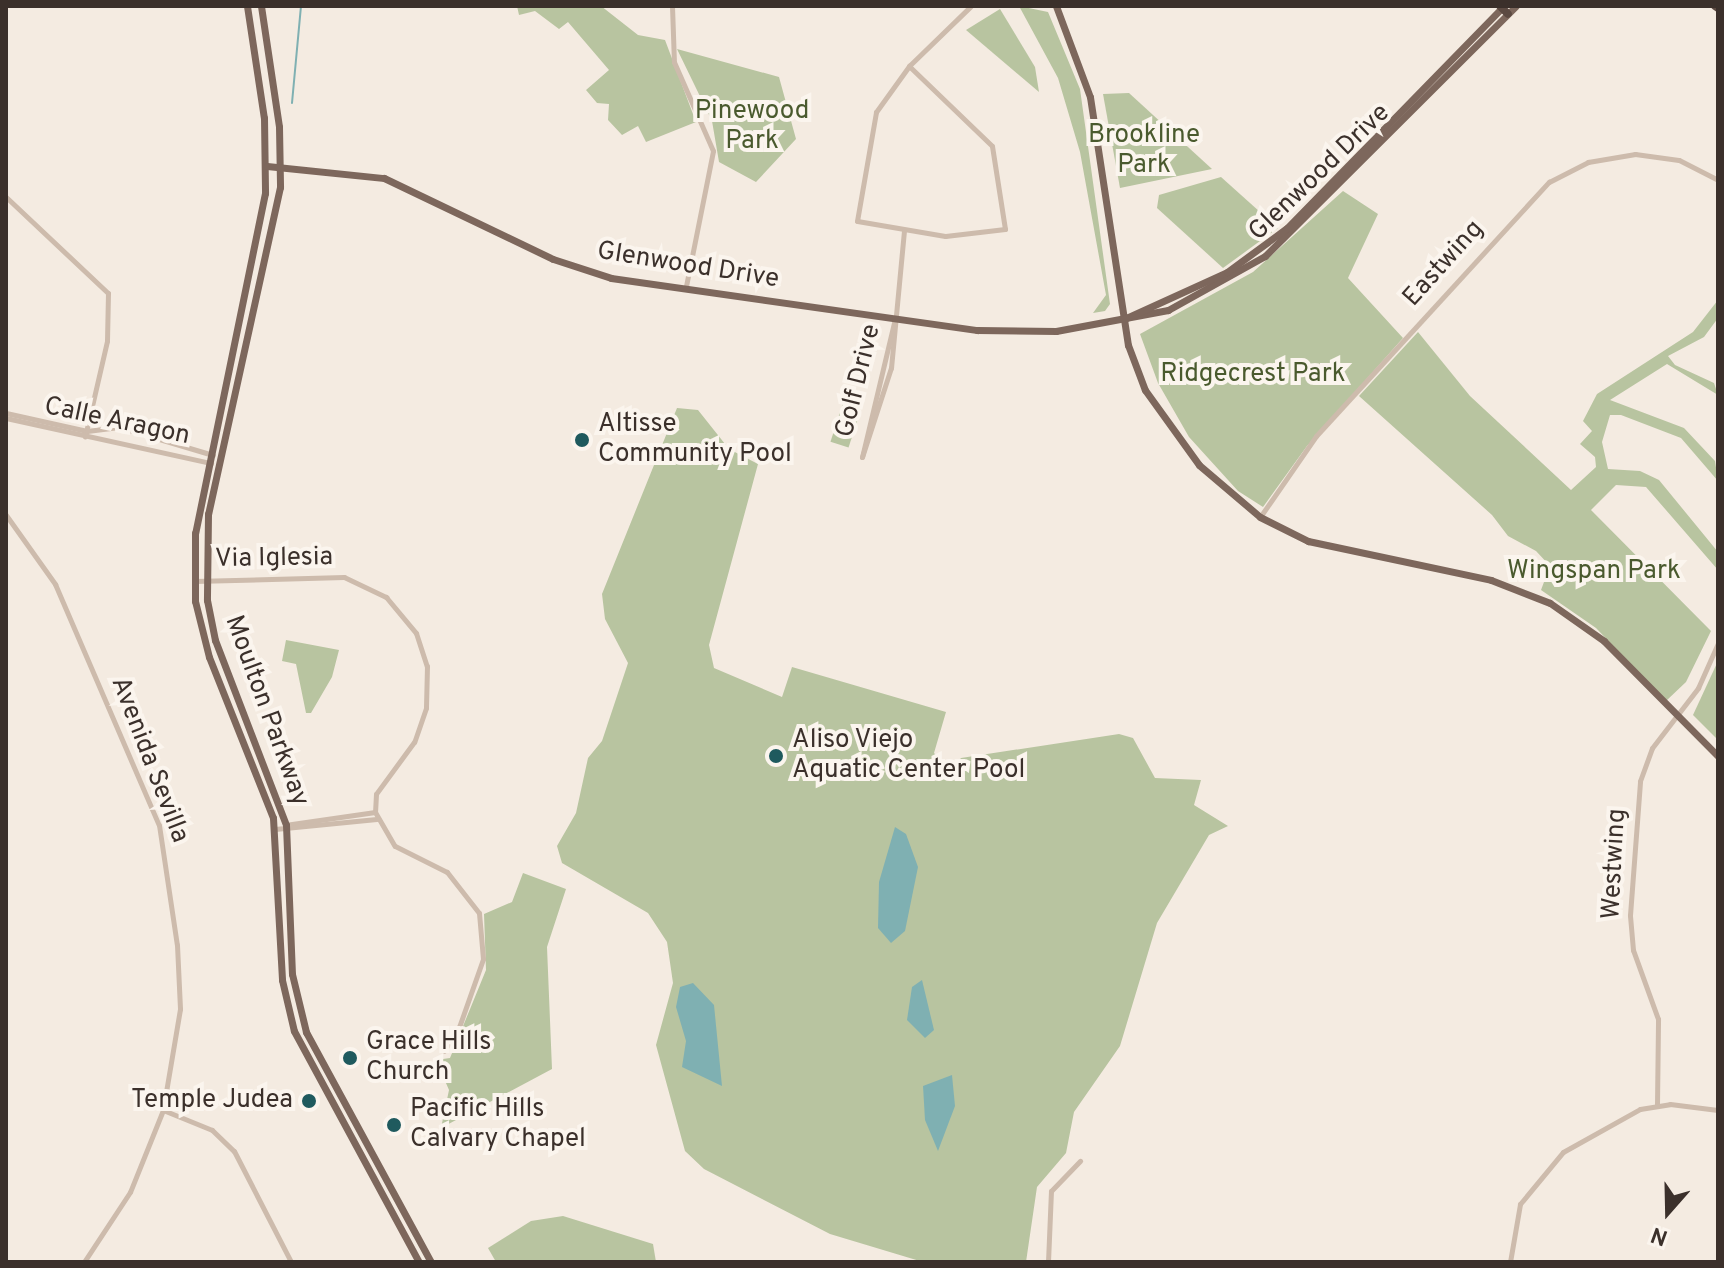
<!DOCTYPE html>
<style>
body{margin:0}
#map{position:relative;width:1724px;height:1268px;overflow:hidden;background:#f4ebe1;font-family:Overpass,sans-serif}
div>[style]{position:absolute}
.green>*{inset:0;background:#b8c4a0;transform-origin:0 0}
.water>*{inset:0;background:#7fb0b2}
.stream>*{height:2px;margin:-1px;padding:0 1px;transform-origin:1px;border-radius:1px;background:#7fb0b2}
.minor>*{height:5px;margin:-2.5px;padding:0 2.5px;transform-origin:2.5px;border-radius:2.5px;background:#cdbbac}
.major>*{height:7px;margin:-3.5px;padding:0 3.5px;transform-origin:3.5px;border-radius:3.5px;background:#7d675c}
.highway>*{height:8px;margin:-4px;padding:0 4px;transform-origin:4px;border-radius:4px;background:#5c4a42}
.dots>*{width:22px;height:22px;translate:-50% -50%;box-sizing:border-box;border:4px solid #fbf5ee;border-radius:50%}
span{translate:-50% -50%;white-space:nowrap;text-align:center;line-height:1.15;-webkit-text-stroke:8px #fbf5ee;paint-order:stroke}
.park-label{font-size:26px;color:#4a5a2e}
.street-label{font-size:26px;color:#3b302b}
.poi-label{font-size:26px;color:#3b302b}
.left{translate:0 -50%;text-align:left}
.right{translate:-100% -50%;text-align:right}
.frame{position:absolute;inset:0;border:8px solid #3b302b;pointer-events:none}
.north{position:absolute;left:1628px;top:1172px;width:80px;height:80px;-webkit-text-stroke:6px #fbf5ee;paint-order:stroke;rotate:200deg;font-size:22px;font-weight:700;line-height:32px;text-align:center;color:#3b302b}
.north::after{content:'';display:block;margin:auto;width:28px;height:36px;background:#3b302b;clip-path:polygon(50% 0,100% 100%,50% 72%,0 100%)}
</style>
<div id="map">
<div class="green">
<i style="clip-path:polygon(517px 6px,601px 6px,638px 35px,665px 40px,696px 122px,646px 142px,638px 126px,622px 135px,608px 120px,609px 104px,597px 103px,586px 90px,609px 70px,568px 22px,559px 29px,535px 11px,519px 15px)"></i>
<i style="clip-path:polygon(1019px 6px,1048px 12px,1080px 89px,1110px 304px,1105px 311px,1093px 313px,1106px 295px,1080px 152px,1058px 78px)"></i>
<i style="clip-path:polygon(1000px 9px,1035px 67px,1039px 92px,966px 30px)"></i>
<i style="clip-path:polygon(677px 49px,779px 77px,796px 139px,756px 182px,719px 162px,712px 121px)"></i>
<i style="clip-path:polygon(1129px 93px,1212px 169px,1120px 188px,1103px 94px)"></i>
<i style="clip-path:polygon(1221px 177px,1278px 228px,1223px 268px,1157px 208px,1159px 195px)"></i>
<i style="clip-path:polygon(1343px 191px,1378px 214px,1348px 278px,1403px 338px,1307px 446px,1263px 507px,1238px 491px,1189px 437px,1158px 383px,1140px 334px,1253px 272px)"></i>
<i style="clip-path:polygon(1718px 300px,1718px 318px,1704px 337px,1668px 356px,1675px 365px,1714px 383px,1718px 395px,1667px 364px,1610px 400px,1684px 428px,1715px 461px,1718px 481px,1681px 438px,1621px 415px,1610px 415px,1602px 442px,1608px 469px,1640px 471px,1659px 480px,1718px 552px,1718px 570px,1646px 487px,1616px 485px,1591px 510px,1711px 631px,1686px 682px,1666px 701px,1596px 628px,1541px 590px,1550px 566px,1536px 551px,1508px 536px,1492px 515px,1359px 396px,1418px 332px,1470px 396px,1571px 490px,1596px 467px,1595px 457px,1580px 444px,1592px 431px,1583px 421px,1597px 394px,1693px 332px)"></i>
<i style="left:845px;top:397px;width:19px;height:47px;rotate:18deg"></i>
<i style="clip-path:polygon(677px 408px,698px 410px,729px 449px,758px 464px,709px 645px,714px 668px,782px 697px,792px 667px,946px 712px,934px 753px,951px 771px,961px 758px,1119px 734px,1133px 738px,1155px 778px,1201px 780px,1194px 805px,1228px 826px,1209px 835px,1157px 923px,1120px 1046px,1074px 1112px,1066px 1153px,1037px 1187px,1026px 1262px,923px 1262px,830px 1234px,704px 1169px,685px 1151px,656px 1045px,673px 983px,667px 942px,648px 913px,562px 863px,557px 846px,576px 813px,588px 758px,602px 741px,628px 663px,605px 619px,602px 594px)"></i>
<i style="clip-path:polygon(286px 640px,339px 650px,332px 677px,311px 713px,306px 713px,296px 664px,282px 661px)"></i>
<i style="clip-path:polygon(1718px 661px,1718px 740px,1693px 715px)"></i>
<i style="clip-path:polygon(523px 873px,566px 889px,547px 947px,552px 1069px,441px 1128px,449px 1090px,436px 1060px,450px 1058px,486px 970px,484px 914px,512px 902px)"></i>
<i style="clip-path:polygon(563px 1216px,653px 1244px,656px 1262px,496px 1262px,488px 1248px,531px 1221px)"></i>
</div>
<div class="water">
<i style="clip-path:polygon(895px 827px,906px 834px,918px 867px,905px 931px,891px 943px,878px 928px,879px 882px)"></i>
<i style="clip-path:polygon(922px 980px,934px 1030px,925px 1038px,907px 1020px,912px 987px)"></i>
<i style="clip-path:polygon(693px 983px,714px 1005px,722px 1086px,682px 1067px,686px 1041px,676px 1007px,680px 987px)"></i>
<i style="clip-path:polygon(952px 1075px,955px 1106px,938px 1151px,925px 1120px,923px 1086px)"></i>
</div>
<div class="stream">
<i style="left:292px;top:103px;width:97px;rotate:-84.7deg"></i>
</div>
<div class="minor">
<i style="left:672px;top:6px;width:56px;rotate:88deg"></i>
<i style="left:674px;top:62px;width:97px;rotate:66.3deg"></i>
<i style="left:713px;top:151px;width:138px;rotate:101.3deg"></i>
<i style="left:909px;top:66px;width:115px;rotate:43.9deg"></i>
<i style="left:992px;top:146px;width:84px;rotate:81.1deg"></i>
<i style="left:1005px;top:229px;width:60px;rotate:173.3deg"></i>
<i style="left:945px;top:236px;width:89px;rotate:-170.3deg"></i>
<i style="left:857px;top:221px;width:111px;rotate:-80.1deg"></i>
<i style="left:876px;top:112px;width:57px;rotate:-54.3deg"></i>
<i style="left:909px;top:66px;width:86px;rotate:-44.1deg"></i>
<i style="left:6px;top:197px;width:140px;rotate:43.3deg"></i>
<i style="left:108px;top:293px;width:48px;rotate:91.2deg"></i>
<i style="left:107px;top:341px;width:98px;rotate:103deg"></i>
<i style="left:6px;top:413px;width:83px;rotate:12.5deg"></i>
<i style="left:87px;top:431px;width:32px;rotate:-7deg"></i>
<i style="left:119px;top:427px;width:98px;rotate:16.6deg"></i>
<i style="left:6px;top:418px;width:210px;rotate:12.4deg"></i>
<i style="left:862px;top:457px;width:94px;rotate:-72deg"></i>
<i style="left:891px;top:368px;width:138px;rotate:-84.6deg"></i>
<i style="left:862px;top:457px;width:143px;rotate:-76.6deg"></i>
<i style="left:6px;top:515px;width:85px;rotate:54.6deg"></i>
<i style="left:55px;top:584px;width:262px;rotate:66.7deg"></i>
<i style="left:159px;top:825px;width:121px;rotate:81.5deg"></i>
<i style="left:177px;top:945px;width:64px;rotate:87.3deg"></i>
<i style="left:180px;top:1009px;width:102px;rotate:99.6deg"></i>
<i style="left:163px;top:1110px;width:88px;rotate:111.9deg"></i>
<i style="left:130px;top:1192px;width:84px;rotate:123.3deg"></i>
<i style="left:1260px;top:517px;width:98px;rotate:-55.3deg"></i>
<i style="left:1316px;top:436px;width:345px;rotate:-47.5deg"></i>
<i style="left:1549px;top:182px;width:44px;rotate:-27.1deg"></i>
<i style="left:1588px;top:162px;width:48px;rotate:-9.7deg"></i>
<i style="left:1635px;top:154px;width:44px;rotate:7.8deg"></i>
<i style="left:1679px;top:160px;width:44px;rotate:27.1deg"></i>
<i style="left:194px;top:581px;width:150px;rotate:-1.5deg"></i>
<i style="left:344px;top:577px;width:47px;rotate:25.5deg"></i>
<i style="left:386px;top:597px;width:47px;rotate:50.2deg"></i>
<i style="left:416px;top:633px;width:35px;rotate:72deg"></i>
<i style="left:427px;top:666px;width:42px;rotate:91.4deg"></i>
<i style="left:426px;top:708px;width:36px;rotate:109deg"></i>
<i style="left:414px;top:742px;width:64px;rotate:126.2deg"></i>
<i style="left:376px;top:794px;width:18px;rotate:93deg"></i>
<i style="left:375px;top:812px;width:39px;rotate:60deg"></i>
<i style="left:395px;top:846px;width:58px;rotate:26.6deg"></i>
<i style="left:447px;top:872px;width:52px;rotate:52deg"></i>
<i style="left:479px;top:913px;width:46px;rotate:85deg"></i>
<i style="left:483px;top:959px;width:72px;rotate:109.4deg"></i>
<i style="left:459px;top:1027px;width:28px;rotate:122deg"></i>
<i style="left:285px;top:825px;width:91px;rotate:-8.2deg"></i>
<i style="left:275px;top:829px;width:102px;rotate:-5.6deg"></i>
<i style="left:1657px;top:1105px;width:86px;rotate:-89.3deg"></i>
<i style="left:1658px;top:1019px;width:73px;rotate:-109.9deg"></i>
<i style="left:1633px;top:950px;width:35px;rotate:-95deg"></i>
<i style="left:1630px;top:915px;width:134px;rotate:-85.7deg"></i>
<i style="left:1640px;top:781px;width:35px;rotate:-70deg"></i>
<i style="left:1652px;top:748px;width:76px;rotate:-52.5deg"></i>
<i style="left:1698px;top:688px;width:49px;rotate:-66deg"></i>
<i style="left:163px;top:1110px;width:53px;rotate:22.2deg"></i>
<i style="left:212px;top:1130px;width:30px;rotate:44deg"></i>
<i style="left:234px;top:1151px;width:125px;rotate:62.8deg"></i>
<i style="left:1048px;top:1262px;width:71px;rotate:-87.6deg"></i>
<i style="left:1051px;top:1191px;width:42px;rotate:-46deg"></i>
<i style="left:1510px;top:1262px;width:59px;rotate:-80.2deg"></i>
<i style="left:1520px;top:1204px;width:67px;rotate:-50.4deg"></i>
<i style="left:1563px;top:1152px;width:88px;rotate:-29.2deg"></i>
<i style="left:1640px;top:1109px;width:30px;rotate:-9deg"></i>
<i style="left:1670px;top:1104px;width:48px;rotate:7.1deg"></i>
</div>
<div class="major">
<i style="left:247px;top:6px;width:113px;rotate:81.4deg"></i>
<i style="left:264px;top:118px;width:75px;rotate:89.2deg"></i>
<i style="left:265px;top:193px;width:347px;rotate:101.6deg"></i>
<i style="left:195px;top:533px;width:68px;rotate:90deg"></i>
<i style="left:195px;top:601px;width:58px;rotate:76deg"></i>
<i style="left:209px;top:657px;width:173px;rotate:68.3deg"></i>
<i style="left:273px;top:818px;width:162px;rotate:86.8deg"></i>
<i style="left:282px;top:980px;width:52px;rotate:76.8deg"></i>
<i style="left:294px;top:1031px;width:263px;rotate:61.6deg"></i>
<i style="left:261px;top:6px;width:122px;rotate:81.5deg"></i>
<i style="left:279px;top:127px;width:60px;rotate:89deg"></i>
<i style="left:280px;top:187px;width:335px;rotate:102.4deg"></i>
<i style="left:208px;top:514px;width:86px;rotate:90.7deg"></i>
<i style="left:207px;top:600px;width:41px;rotate:78.7deg"></i>
<i style="left:215px;top:640px;width:198px;rotate:69deg"></i>
<i style="left:286px;top:825px;width:149px;rotate:87.7deg"></i>
<i style="left:292px;top:974px;width:60px;rotate:76.4deg"></i>
<i style="left:306px;top:1032px;width:262px;rotate:61.5deg"></i>
<i style="left:1056px;top:6px;width:97px;rotate:69.5deg"></i>
<i style="left:1090px;top:97px;width:251px;rotate:81.3deg"></i>
<i style="left:1128px;top:345px;width:48px;rotate:69.3deg"></i>
<i style="left:1145px;top:390px;width:92px;rotate:54.2deg"></i>
<i style="left:1199px;top:465px;width:80px;rotate:40.4deg"></i>
<i style="left:1260px;top:517px;width:54px;rotate:26.6deg"></i>
<i style="left:1308px;top:541px;width:187px;rotate:12deg"></i>
<i style="left:1491px;top:580px;width:63px;rotate:21.3deg"></i>
<i style="left:1550px;top:603px;width:66px;rotate:35.1deg"></i>
<i style="left:1604px;top:641px;width:162px;rotate:45.3deg"></i>
<i style="left:267px;top:166px;width:118px;rotate:5.9deg"></i>
<i style="left:384px;top:178px;width:187px;rotate:25.6deg"></i>
<i style="left:553px;top:259px;width:61px;rotate:18.1deg"></i>
<i style="left:611px;top:278px;width:370px;rotate:8.1deg"></i>
<i style="left:977px;top:330px;width:79px;rotate:0.7deg"></i>
<i style="left:1056px;top:331px;width:114px;rotate:-10.6deg"></i>
<i style="left:1168px;top:310px;width:111px;rotate:-29.1deg"></i>
<i style="left:1265px;top:256px;width:354px;rotate:-44.9deg"></i>
<i style="left:1124px;top:319px;width:113px;rotate:-24.5deg"></i>
<i style="left:1227px;top:272px;width:74px;rotate:-36.3deg"></i>
<i style="left:1287px;top:228px;width:310px;rotate:-45.7deg"></i>
</div>
<div class="highway">
<i style="left:1500px;top:6px;width:11px;rotate:45deg"></i>
<i style="left:1715px;top:6px;width:4px;rotate:34deg"></i>
</div>
<div class="dots">
<i style="left:582px;top:440px;background:#1f5a5e"></i>
<i style="left:776px;top:756px;background:#1f5a5e"></i>
<i style="left:350px;top:1058px;background:#1f5a5e"></i>
<i style="left:309px;top:1101px;background:#1f5a5e"></i>
<i style="left:394px;top:1125px;background:#1f5a5e"></i>
</div>
<div class="park-label">
<span style="left:752px;top:127px">Pinewood<br>Park</span>
<span style="left:1144px;top:151px">Brookline<br>Park</span>
<span style="left:1253px;top:375px">Ridgecrest Park</span>
<span style="left:1594px;top:572px">Wingspan Park</span>
</div>
<div class="street-label">
<span style="left:1320px;top:173px;rotate:-44deg">Glenwood Drive</span>
<span style="left:1444px;top:264px;rotate:-48deg">Eastwing</span>
<span style="left:688px;top:266px;rotate:9deg">Glenwood Drive</span>
<span style="left:859px;top:381px;rotate:-76deg">Golf Drive</span>
<span style="left:117px;top:422px;rotate:12deg">Calle Aragon</span>
<span style="left:274px;top:559px;rotate:-1deg">Via Iglesia</span>
<span style="left:266px;top:711px;rotate:70deg">Moulton Parkway</span>
<span style="left:149px;top:760px;rotate:69deg">Avenida Sevilla</span>
<span style="left:1615px;top:864px;rotate:-87deg">Westwing</span>
</div>
<div class="poi-label">
<span class="left" style="left:598px;top:440px">Altisse<br>Community Pool</span>
<span class="left" style="left:792px;top:756px">Aliso Viejo<br>Aquatic Center Pool</span>
<span class="left" style="left:366px;top:1058px">Grace Hills<br>Church</span>
<span class="right" style="left:293px;top:1101px">Temple Judea</span>
<span class="left" style="left:410px;top:1125px">Pacific Hills<br>Calvary Chapel</span>
</div>
<div class="frame"></div>
<div class="north">N</div>
</div>
